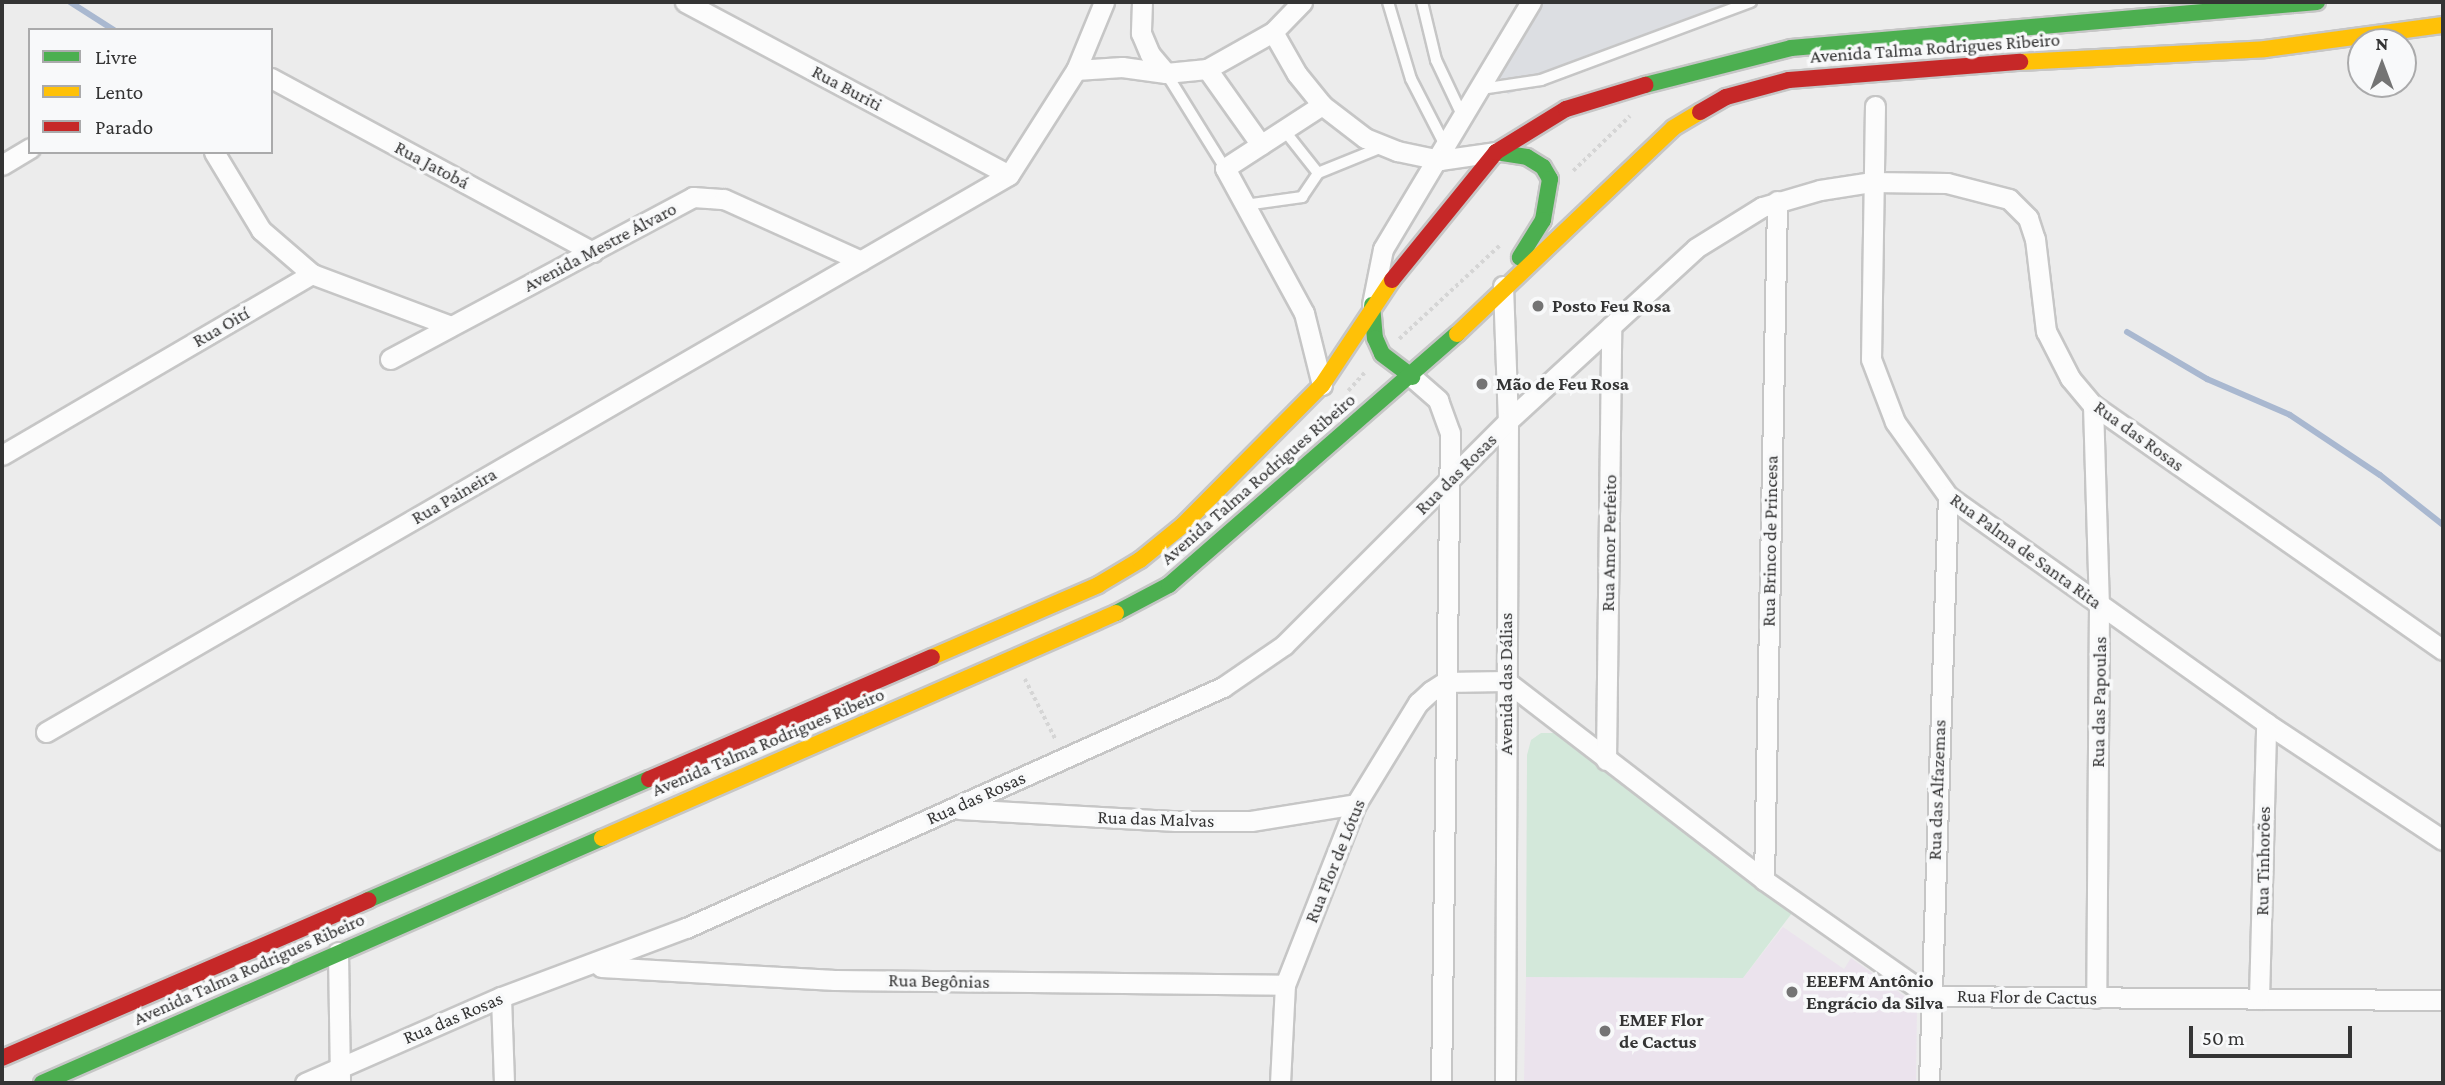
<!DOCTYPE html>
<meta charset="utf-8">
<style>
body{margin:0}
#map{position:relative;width:2445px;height:1085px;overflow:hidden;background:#ececec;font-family:"Crimson Pro",serif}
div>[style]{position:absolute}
.built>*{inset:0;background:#dcdee2}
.education>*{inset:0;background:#ebe3ed}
.green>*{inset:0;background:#d3e8da}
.stream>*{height:6px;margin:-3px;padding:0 3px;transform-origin:3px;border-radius:3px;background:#a9b8d0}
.path>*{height:3.5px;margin-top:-1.75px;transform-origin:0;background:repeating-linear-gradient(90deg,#d5d5d5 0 3.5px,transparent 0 7px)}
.roads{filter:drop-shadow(2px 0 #c6c6c6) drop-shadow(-2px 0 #c6c6c6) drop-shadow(0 2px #c6c6c6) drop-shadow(0 -2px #c6c6c6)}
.lane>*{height:10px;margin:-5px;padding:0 5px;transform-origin:5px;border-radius:5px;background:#fcfcfc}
.street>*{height:19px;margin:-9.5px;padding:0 9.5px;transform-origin:9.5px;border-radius:9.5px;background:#fcfcfc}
.fast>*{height:16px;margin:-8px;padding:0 8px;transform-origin:8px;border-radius:8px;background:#4caf50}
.slow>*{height:16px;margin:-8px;padding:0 8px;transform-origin:8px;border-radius:8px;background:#ffc107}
.jam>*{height:16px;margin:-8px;padding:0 8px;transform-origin:8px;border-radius:8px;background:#c62828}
.dots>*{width:19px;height:19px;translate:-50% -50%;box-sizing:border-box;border:4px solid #f8f9fa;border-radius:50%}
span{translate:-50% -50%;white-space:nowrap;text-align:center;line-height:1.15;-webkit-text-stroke:7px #f8f9fa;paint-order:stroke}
.street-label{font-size:19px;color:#343434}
.poi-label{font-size:19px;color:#343434;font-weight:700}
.left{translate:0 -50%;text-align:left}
.frame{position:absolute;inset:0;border:4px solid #343434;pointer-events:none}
.legend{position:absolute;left:28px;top:28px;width:245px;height:126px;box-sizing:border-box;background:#f8f9fa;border:2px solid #aaaaab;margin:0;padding:9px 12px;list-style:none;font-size:21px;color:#343434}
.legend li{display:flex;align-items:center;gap:14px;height:35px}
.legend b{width:35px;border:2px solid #aaaaab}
.north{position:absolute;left:2347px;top:28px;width:70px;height:70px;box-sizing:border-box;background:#f8f9fa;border:2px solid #aaaaab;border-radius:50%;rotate:0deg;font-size:19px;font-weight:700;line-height:28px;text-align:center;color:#343434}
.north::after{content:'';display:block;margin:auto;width:24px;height:32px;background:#747474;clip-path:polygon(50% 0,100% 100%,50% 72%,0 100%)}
.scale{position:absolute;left:2189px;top:1026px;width:163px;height:32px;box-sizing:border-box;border:4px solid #343434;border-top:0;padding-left:9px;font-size:21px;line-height:24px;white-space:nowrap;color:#343434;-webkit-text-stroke:5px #f8f9fa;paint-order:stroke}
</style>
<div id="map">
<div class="built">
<i style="clip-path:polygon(1537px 2px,1760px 2px,1508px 94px,1493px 77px)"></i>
</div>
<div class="education">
<i style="clip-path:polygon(1783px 927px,1844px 969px,1851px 958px,1917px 1005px,1916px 1083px,1524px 1083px,1526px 977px,1743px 978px)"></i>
</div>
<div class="green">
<i style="clip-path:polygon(1541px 733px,1554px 733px,1792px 913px,1743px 978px,1526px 977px,1527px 755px,1531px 740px)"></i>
</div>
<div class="stream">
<i style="left:70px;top:2px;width:52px;rotate:32.5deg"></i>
<i style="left:2127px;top:332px;width:93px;rotate:30.4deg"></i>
<i style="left:2207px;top:379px;width:90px;rotate:23.4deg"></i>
<i style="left:2290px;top:415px;width:108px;rotate:33.7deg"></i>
<i style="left:2380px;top:475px;width:80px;rotate:38.4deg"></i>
</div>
<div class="path">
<i style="left:1573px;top:171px;width:79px;rotate:-44deg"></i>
<i style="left:1399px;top:339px;width:137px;rotate:-42.9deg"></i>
<i style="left:1348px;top:391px;width:27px;rotate:-48deg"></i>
<i style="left:1025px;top:679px;width:68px;rotate:63.1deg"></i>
</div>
<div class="roads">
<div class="lane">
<i style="left:1388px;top:2px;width:80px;rotate:73.4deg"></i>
<i style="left:1411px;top:79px;width:76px;rotate:62.8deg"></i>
<i style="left:1422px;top:2px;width:60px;rotate:76.4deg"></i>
<i style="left:1436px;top:60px;width:63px;rotate:64.7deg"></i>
<i style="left:1166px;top:73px;width:112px;rotate:58.2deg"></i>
<i style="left:1481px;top:89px;width:61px;rotate:-8.5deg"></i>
<i style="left:1541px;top:80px;width:224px;rotate:-20.4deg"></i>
<i style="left:1284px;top:130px;width:55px;rotate:51.7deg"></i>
<i style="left:1245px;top:205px;width:58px;rotate:-8deg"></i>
<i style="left:1302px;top:197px;width:29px;rotate:-56deg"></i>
<i style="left:1318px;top:173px;width:69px;rotate:-22.1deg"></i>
</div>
<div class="street">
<i style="left:685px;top:2px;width:367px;rotate:28.1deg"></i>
<i style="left:1142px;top:2px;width:31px;rotate:92deg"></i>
<i style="left:1141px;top:33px;width:23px;rotate:67deg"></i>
<i style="left:1150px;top:54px;width:25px;rotate:50deg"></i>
<i style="left:1273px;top:32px;width:48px;rotate:60.3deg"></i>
<i style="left:1297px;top:74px;width:40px;rotate:51deg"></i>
<i style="left:1207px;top:69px;width:93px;rotate:54.6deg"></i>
<i style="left:1076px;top:70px;width:46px;rotate:-3.7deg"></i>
<i style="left:1122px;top:67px;width:44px;rotate:7.8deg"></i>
<i style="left:1166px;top:73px;width:41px;rotate:-5.6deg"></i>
<i style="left:1207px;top:69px;width:76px;rotate:-29.3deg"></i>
<i style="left:1273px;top:32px;width:42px;rotate:-46deg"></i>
<i style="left:271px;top:78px;width:366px;rotate:28.4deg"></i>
<i style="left:1875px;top:106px;width:253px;rotate:90.9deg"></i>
<i style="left:1871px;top:359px;width:67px;rotate:69.1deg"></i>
<i style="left:1895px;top:422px;width:91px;rotate:54.4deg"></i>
<i style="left:1948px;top:496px;width:391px;rotate:35.5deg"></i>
<i style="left:2266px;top:723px;width:212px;rotate:33.5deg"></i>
<i style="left:214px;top:152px;width:91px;rotate:58.9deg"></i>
<i style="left:261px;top:230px;width:67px;rotate:40.8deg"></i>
<i style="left:2px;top:165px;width:33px;rotate:-31deg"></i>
<i style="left:1503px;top:286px;width:135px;rotate:87.9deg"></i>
<i style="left:1508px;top:421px;width:662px;rotate:90.26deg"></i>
<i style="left:1372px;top:304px;width:56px;rotate:-78.7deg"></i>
<i style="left:1383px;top:249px;width:288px;rotate:-59.1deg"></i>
<i style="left:390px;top:359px;width:344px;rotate:-28.1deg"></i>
<i style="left:693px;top:197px;width:31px;rotate:4deg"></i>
<i style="left:724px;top:199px;width:150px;rotate:24.3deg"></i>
<i style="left:1412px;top:377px;width:35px;rotate:41deg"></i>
<i style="left:1438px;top:400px;width:35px;rotate:70deg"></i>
<i style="left:1450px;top:433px;width:650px;rotate:90.79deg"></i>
<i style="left:1322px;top:385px;width:74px;rotate:-104deg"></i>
<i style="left:1304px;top:313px;width:165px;rotate:-118.6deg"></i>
<i style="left:1225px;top:168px;width:116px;rotate:-33deg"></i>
<i style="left:1322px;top:105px;width:54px;rotate:37.5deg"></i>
<i style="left:1365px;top:138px;width:35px;rotate:22deg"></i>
<i style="left:1397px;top:151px;width:44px;rotate:11.8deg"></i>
<i style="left:1440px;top:160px;width:57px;rotate:-8.1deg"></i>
<i style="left:2093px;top:405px;width:200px;rotate:88.3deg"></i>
<i style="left:2099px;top:605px;width:393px;rotate:90.4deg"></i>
<i style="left:2px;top:455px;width:359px;rotate:-30.3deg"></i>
<i style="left:312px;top:274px;width:148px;rotate:20.5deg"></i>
<i style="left:1506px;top:681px;width:326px;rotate:37.6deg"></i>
<i style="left:1764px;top:880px;width:202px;rotate:35.1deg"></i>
<i style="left:1929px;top:996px;width:514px;rotate:0.45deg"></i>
<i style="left:46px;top:732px;width:1112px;rotate:-30.05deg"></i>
<i style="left:1009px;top:175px;width:125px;rotate:-57.5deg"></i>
<i style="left:1076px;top:70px;width:74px;rotate:-67.6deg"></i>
<i style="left:1606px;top:760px;width:434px;rotate:-89.3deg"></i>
<i style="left:959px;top:809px;width:217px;rotate:3.2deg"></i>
<i style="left:1176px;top:821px;width:75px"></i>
<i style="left:1251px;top:821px;width:106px;rotate:-9.2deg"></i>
<i style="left:1764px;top:880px;width:679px;rotate:-88.9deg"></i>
<i style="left:338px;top:952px;width:131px;rotate:89.1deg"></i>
<i style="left:601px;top:967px;width:234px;rotate:3.2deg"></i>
<i style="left:835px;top:980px;width:450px;rotate:0.6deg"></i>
<i style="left:501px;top:997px;width:86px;rotate:88deg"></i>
<i style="left:2259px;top:999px;width:276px;rotate:-88.5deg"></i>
<i style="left:305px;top:1083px;width:214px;rotate:-23.7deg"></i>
<i style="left:501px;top:997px;width:197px;rotate:-20.5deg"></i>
<i style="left:686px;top:928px;width:589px;rotate:-24.17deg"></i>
<i style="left:1223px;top:687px;width:74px;rotate:-34.5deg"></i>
<i style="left:1284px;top:645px;width:317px;rotate:-45deg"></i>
<i style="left:1508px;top:421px;width:255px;rotate:-42.6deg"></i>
<i style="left:1696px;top:248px;width:78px;rotate:-31.8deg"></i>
<i style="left:1762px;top:207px;width:60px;rotate:-16.3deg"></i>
<i style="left:1820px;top:190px;width:53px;rotate:-8.7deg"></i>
<i style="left:1872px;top:182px;width:75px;rotate:0.8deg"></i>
<i style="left:1947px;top:183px;width:64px;rotate:14.5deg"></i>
<i style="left:2009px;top:199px;width:27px;rotate:45deg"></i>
<i style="left:2028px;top:218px;width:22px;rotate:72deg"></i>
<i style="left:2035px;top:239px;width:93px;rotate:83.2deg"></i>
<i style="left:2046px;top:331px;width:53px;rotate:62.9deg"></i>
<i style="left:2070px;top:378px;width:35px;rotate:50deg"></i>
<i style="left:2093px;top:405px;width:427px;rotate:35deg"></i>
<i style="left:1280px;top:1083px;width:98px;rotate:-87.1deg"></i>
<i style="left:1285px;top:985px;width:194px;rotate:-68.6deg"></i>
<i style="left:1356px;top:804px;width:119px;rotate:-58.5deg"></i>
<i style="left:1418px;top:703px;width:18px;rotate:-43deg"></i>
<i style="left:1431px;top:691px;width:17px;rotate:-33deg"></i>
<i style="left:1445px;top:682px;width:61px;rotate:-0.9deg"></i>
<i style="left:1929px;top:1083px;width:587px;rotate:-88.15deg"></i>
</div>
<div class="fast">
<i style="left:1645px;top:85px;width:151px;rotate:-14.2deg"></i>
<i style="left:1791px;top:48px;width:528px;rotate:-5deg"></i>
<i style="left:1496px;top:152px;width:31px;rotate:9deg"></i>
<i style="left:1527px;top:157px;width:19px;rotate:32deg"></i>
<i style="left:1543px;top:167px;width:14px;rotate:60deg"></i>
<i style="left:1550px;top:179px;width:42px;rotate:99.7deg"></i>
<i style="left:1543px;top:220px;width:44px;rotate:121.9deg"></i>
<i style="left:1372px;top:305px;width:33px;rotate:85deg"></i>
<i style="left:1375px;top:338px;width:17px;rotate:66deg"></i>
<i style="left:1382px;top:354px;width:38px;rotate:37deg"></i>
<i style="left:1116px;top:613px;width:60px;rotate:-27.8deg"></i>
<i style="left:1169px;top:585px;width:382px;rotate:-41.1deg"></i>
<i style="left:368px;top:900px;width:306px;rotate:-23.3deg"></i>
<i style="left:42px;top:1083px;width:611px;rotate:-23.63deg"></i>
</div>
<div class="slow">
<i style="left:2020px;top:62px;width:245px;rotate:-3deg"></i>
<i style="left:2265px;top:49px;width:180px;rotate:-7.7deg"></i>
<i style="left:1457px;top:334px;width:298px;rotate:-43.6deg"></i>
<i style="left:1673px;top:128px;width:31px;rotate:-31deg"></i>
<i style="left:932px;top:657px;width:181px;rotate:-23.4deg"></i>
<i style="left:1098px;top:585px;width:49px;rotate:-30.8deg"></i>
<i style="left:1140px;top:560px;width:55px;rotate:-39.1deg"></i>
<i style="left:1183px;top:525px;width:197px;rotate:-45.2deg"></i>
<i style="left:1322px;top:385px;width:126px;rotate:-56.3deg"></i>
<i style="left:602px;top:838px;width:561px;rotate:-23.64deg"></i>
</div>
<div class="jam">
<i style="left:1700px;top:112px;width:30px;rotate:-30deg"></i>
<i style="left:1726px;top:97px;width:65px;rotate:-15.1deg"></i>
<i style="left:1789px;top:80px;width:232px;rotate:-4.5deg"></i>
<i style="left:1392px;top:280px;width:165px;rotate:-50.9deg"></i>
<i style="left:1496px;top:152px;width:82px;rotate:-31.6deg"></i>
<i style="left:1566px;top:109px;width:83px;rotate:-16.9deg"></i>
<i style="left:649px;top:779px;width:308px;rotate:-23.3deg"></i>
<i style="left:2px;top:1058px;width:399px;rotate:-23.3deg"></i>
</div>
</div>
<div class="dots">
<i style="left:1538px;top:306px;background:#747474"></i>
<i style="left:1482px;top:384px;background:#747474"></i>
<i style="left:1792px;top:992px;background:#747474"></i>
<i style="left:1605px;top:1031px;background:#747474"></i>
</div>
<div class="street-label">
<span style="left:1935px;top:48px;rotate:-4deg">Avenida Talma Rodrigues Ribeiro</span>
<span style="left:847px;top:88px;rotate:28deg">Rua Buriti</span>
<span style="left:432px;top:165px;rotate:28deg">Rua Jatobá</span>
<span style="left:600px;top:247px;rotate:-28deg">Avenida Mestre Álvaro</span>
<span style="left:221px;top:327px;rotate:-30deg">Rua Oití</span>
<span style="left:2139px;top:436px;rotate:36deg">Rua das Rosas</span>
<span style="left:1456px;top:474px;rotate:-45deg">Rua das Rosas</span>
<span style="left:1258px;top:479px;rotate:-41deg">Avenida Talma Rodrigues Ribeiro</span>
<span style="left:454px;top:496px;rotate:-30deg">Rua Paineira</span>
<span style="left:1770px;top:541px;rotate:-89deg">Rua Brinco de Princesa</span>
<span style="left:1609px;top:543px;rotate:-89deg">Rua Amor Perfeito</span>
<span style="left:2026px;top:551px;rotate:36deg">Rua Palma de Santa Rita</span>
<span style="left:1506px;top:684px;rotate:-90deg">Avenida das Dálias</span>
<span style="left:2099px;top:702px;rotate:-89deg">Rua das Papoulas</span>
<span style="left:768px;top:742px;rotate:-23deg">Avenida Talma Rodrigues Ribeiro</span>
<span style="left:1937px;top:790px;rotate:-88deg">Rua das Alfazemas</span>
<span style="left:976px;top:798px;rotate:-24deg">Rua das Rosas</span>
<span style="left:1156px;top:819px;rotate:2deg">Rua das Malvas</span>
<span style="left:1335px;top:861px;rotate:-68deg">Rua Flor de Lótus</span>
<span style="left:2263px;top:861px;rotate:-89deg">Rua Tinhorões</span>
<span style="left:249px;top:969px;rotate:-24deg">Avenida Talma Rodrigues Ribeiro</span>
<span style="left:939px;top:981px;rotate:1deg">Rua Begônias</span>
<span style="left:2027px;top:997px;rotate:1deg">Rua Flor de Cactus</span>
<span style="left:453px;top:1018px;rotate:-23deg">Rua das Rosas</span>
</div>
<div class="poi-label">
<span class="left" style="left:1552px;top:306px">Posto Feu Rosa</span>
<span class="left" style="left:1496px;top:384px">Mão de Feu Rosa</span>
<span class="left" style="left:1806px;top:992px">EEEFM Antônio<br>Engrácio da Silva</span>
<span class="left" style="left:1619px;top:1031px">EMEF Flor<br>de Cactus</span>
</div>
<div class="frame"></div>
<ul class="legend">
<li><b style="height:9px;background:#4caf50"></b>Livre</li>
<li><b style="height:9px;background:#ffc107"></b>Lento</li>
<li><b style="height:9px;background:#c62828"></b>Parado</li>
</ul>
<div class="north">N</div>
<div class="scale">50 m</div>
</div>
